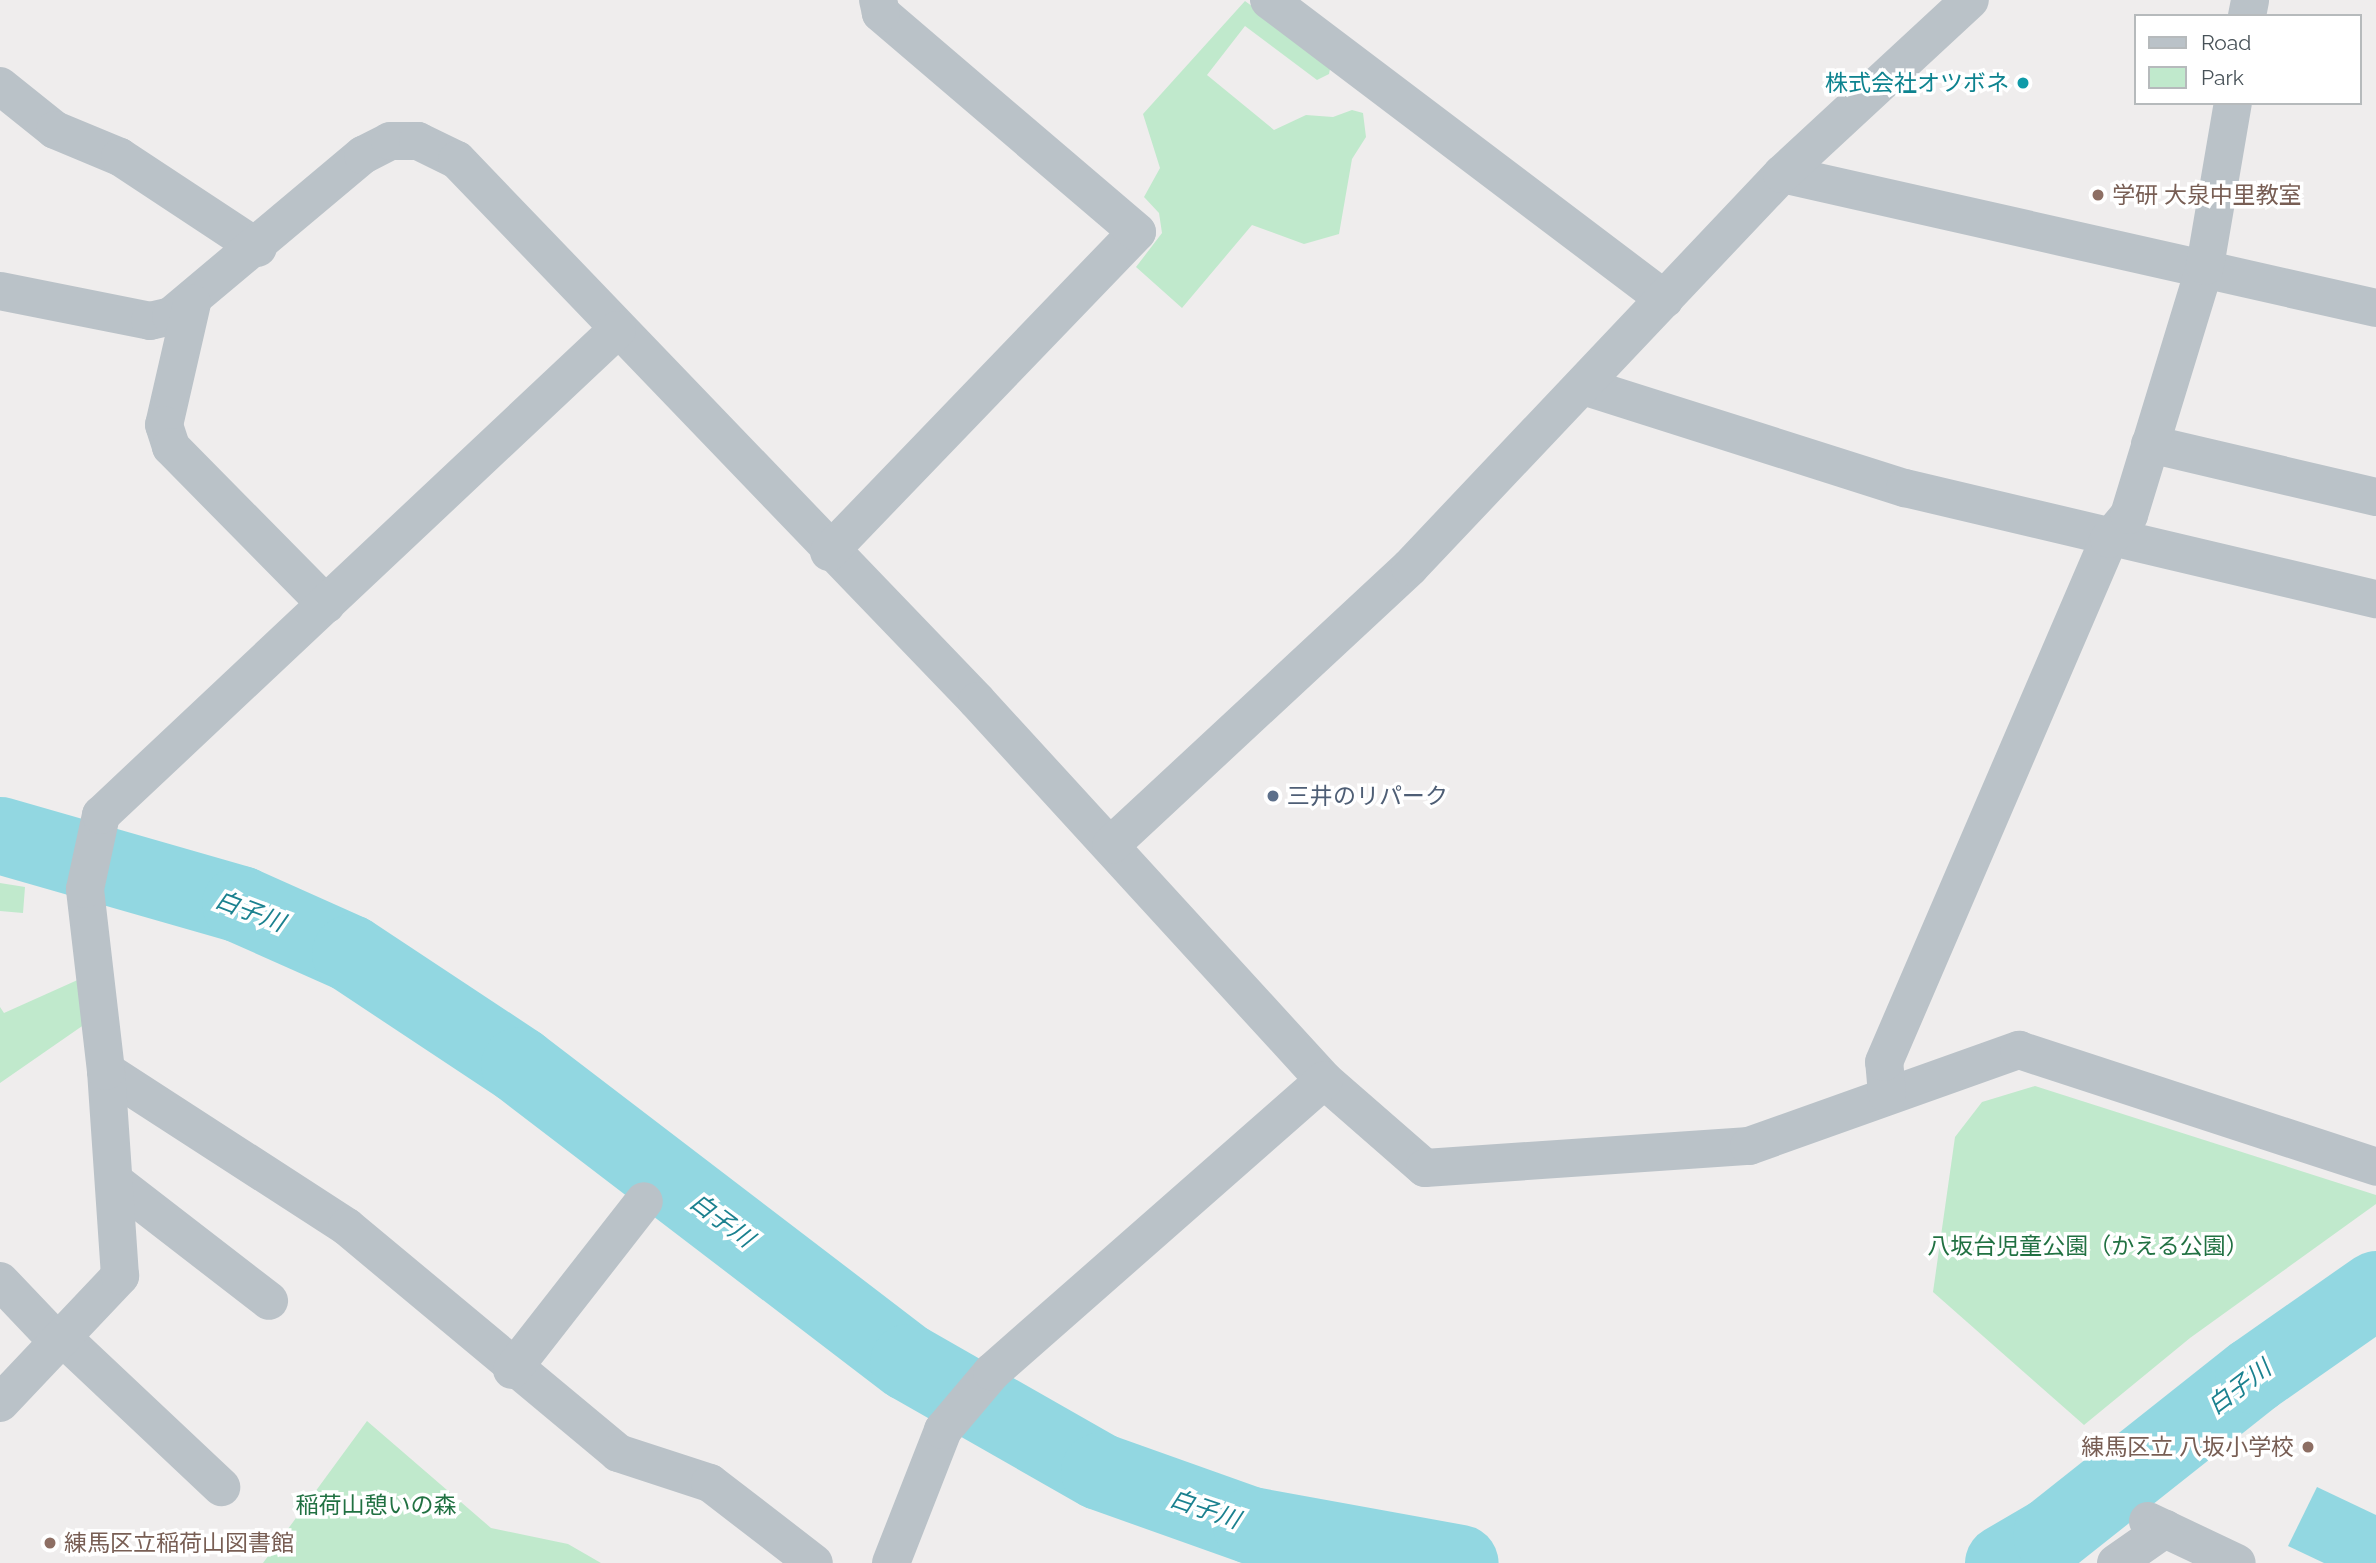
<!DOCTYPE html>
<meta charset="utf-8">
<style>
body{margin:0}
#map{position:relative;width:2376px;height:1563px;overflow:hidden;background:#efeded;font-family:Raleway,"Noto Sans JP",sans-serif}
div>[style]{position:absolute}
.green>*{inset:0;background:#c0e9cc}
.water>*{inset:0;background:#92d7e1}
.river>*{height:77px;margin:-38.5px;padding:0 38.5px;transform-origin:38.5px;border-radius:38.5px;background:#92d7e1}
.minor>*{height:38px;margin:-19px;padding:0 19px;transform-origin:19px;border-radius:19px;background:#bac2c8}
.dots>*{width:19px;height:19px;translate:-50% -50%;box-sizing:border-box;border:4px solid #fff;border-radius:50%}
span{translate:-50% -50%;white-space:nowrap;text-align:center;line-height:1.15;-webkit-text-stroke:7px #fff;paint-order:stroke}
.culture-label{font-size:23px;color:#0d838f}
.right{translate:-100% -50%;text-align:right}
.education-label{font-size:23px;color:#785e54}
.left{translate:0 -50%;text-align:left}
.service-label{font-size:23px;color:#4e5e75}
.park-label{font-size:23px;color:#217142}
.water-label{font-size:24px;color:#1b818f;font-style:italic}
.legend{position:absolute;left:2134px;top:14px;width:228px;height:91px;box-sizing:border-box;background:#fff;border:2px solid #b6babc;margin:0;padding:9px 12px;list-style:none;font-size:21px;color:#485258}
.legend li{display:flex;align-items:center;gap:14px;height:35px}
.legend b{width:35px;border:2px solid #b6babc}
</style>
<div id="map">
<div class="green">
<i style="clip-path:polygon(1245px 1px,1331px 64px,1329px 74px,1317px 80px,1245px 26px,1207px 75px,1274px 130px,1306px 115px,1333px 117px,1352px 110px,1363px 113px,1366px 137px,1352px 159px,1339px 234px,1304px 244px,1252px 225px,1182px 308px,1136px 267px,1162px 233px,1159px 213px,1144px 197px,1160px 168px,1143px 114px)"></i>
<i style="clip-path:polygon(0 883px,25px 887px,23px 913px,0 911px)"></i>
<i style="clip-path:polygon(82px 978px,88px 1022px,0 1083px,0 1007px,4px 1013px)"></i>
<i style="clip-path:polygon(2035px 1086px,2376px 1195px,2376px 1204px,2190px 1338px,2084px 1425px,1933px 1292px,1955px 1137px,1982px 1102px)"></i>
<i style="clip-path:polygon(367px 1421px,491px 1528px,568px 1544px,601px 1563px,263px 1563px)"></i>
</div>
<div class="water">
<i style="clip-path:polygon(2317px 1487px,2376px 1515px,2376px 1563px,2324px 1563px,2288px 1546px)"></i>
</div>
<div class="river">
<i style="left:0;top:835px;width:250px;rotate:16deg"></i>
<i style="left:240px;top:904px;width:120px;rotate:24deg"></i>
<i style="left:350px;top:953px;width:203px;rotate:33.5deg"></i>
<i style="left:519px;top:1065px;width:489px;rotate:37.4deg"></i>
<i style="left:908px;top:1362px;width:220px;rotate:29.7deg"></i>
<i style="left:1099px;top:1471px;width:161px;rotate:19.6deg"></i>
<i style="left:1251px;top:1525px;width:212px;rotate:10.3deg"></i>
<i style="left:2003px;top:1563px;width:56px;rotate:-30.3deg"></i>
<i style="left:2051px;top:1535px;width:258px;rotate:-38.4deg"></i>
<i style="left:2253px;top:1375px;width:150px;rotate:-35deg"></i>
</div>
<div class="minor">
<i style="left:1269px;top:0;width:496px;rotate:37.1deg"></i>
<i style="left:2247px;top:16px;width:16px;rotate:-79deg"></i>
<i style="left:0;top:86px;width:70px;rotate:38.7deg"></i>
<i style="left:55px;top:130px;width:70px;rotate:22.6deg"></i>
<i style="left:120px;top:157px;width:165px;rotate:33.4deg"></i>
<i style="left:1782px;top:174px;width:609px;rotate:12.71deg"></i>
<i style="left:0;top:291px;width:153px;rotate:11.3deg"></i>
<i style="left:150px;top:321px;width:22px;rotate:-13deg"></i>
<i style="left:171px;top:316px;width:251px;rotate:-40deg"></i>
<i style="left:363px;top:155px;width:30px;rotate:-27deg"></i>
<i style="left:390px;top:141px;width:28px"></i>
<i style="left:418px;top:141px;width:43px;rotate:26deg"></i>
<i style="left:457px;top:160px;width:750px;rotate:46.13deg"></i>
<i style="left:977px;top:701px;width:514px;rotate:47.52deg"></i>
<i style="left:1324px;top:1080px;width:134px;rotate:41.1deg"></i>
<i style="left:1425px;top:1168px;width:325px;rotate:-3.9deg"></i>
<i style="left:1749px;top:1146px;width:287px;rotate:-19.6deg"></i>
<i style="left:2019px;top:1050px;width:376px;rotate:18.1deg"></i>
<i style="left:192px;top:303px;width:125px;rotate:102.9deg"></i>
<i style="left:164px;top:425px;width:23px;rotate:72deg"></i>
<i style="left:171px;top:447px;width:221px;rotate:45.4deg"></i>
<i style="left:1586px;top:387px;width:335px;rotate:17.6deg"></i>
<i style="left:1905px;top:488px;width:484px;rotate:13.3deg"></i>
<i style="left:2150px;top:444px;width:232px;rotate:13.2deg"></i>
<i style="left:829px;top:552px;width:444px;rotate:-46.1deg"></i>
<i style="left:1137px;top:232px;width:337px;rotate:-139.5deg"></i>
<i style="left:881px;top:13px;width:13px;rotate:-103deg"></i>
<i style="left:1111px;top:845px;width:408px;rotate:-42.9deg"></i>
<i style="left:1410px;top:567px;width:541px;rotate:-46.57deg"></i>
<i style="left:1782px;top:174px;width:256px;rotate:-42.8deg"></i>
<i style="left:106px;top:1071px;width:287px;rotate:32.9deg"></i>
<i style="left:347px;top:1227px;width:353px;rotate:39.8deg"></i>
<i style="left:618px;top:1453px;width:97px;rotate:18.1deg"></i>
<i style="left:710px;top:1483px;width:131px;rotate:37.6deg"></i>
<i style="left:1887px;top:1094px;width:32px;rotate:-95deg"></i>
<i style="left:1884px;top:1062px;width:569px;rotate:-66.72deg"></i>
<i style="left:2109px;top:539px;width:31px;rotate:-50deg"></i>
<i style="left:2129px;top:515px;width:260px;rotate:-73deg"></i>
<i style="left:2205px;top:266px;width:165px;rotate:-80.3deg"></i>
<i style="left:114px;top:1181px;width:196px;rotate:37.7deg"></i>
<i style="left:0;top:1281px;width:84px;rotate:46.4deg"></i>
<i style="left:62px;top:1337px;width:219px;rotate:43.3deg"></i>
<i style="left:512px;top:1370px;width:214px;rotate:-52deg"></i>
<i style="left:0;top:1403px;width:175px;rotate:-46.6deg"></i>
<i style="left:120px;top:1276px;width:205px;rotate:-93.9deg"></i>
<i style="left:106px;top:1071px;width:183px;rotate:-96.6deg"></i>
<i style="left:85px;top:889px;width:76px;rotate:-77.8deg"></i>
<i style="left:101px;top:815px;width:708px;rotate:-43.23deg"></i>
<i style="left:2148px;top:1521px;width:98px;rotate:25.3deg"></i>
<i style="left:891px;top:1563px;width:143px;rotate:-68.6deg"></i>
<i style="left:943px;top:1430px;width:76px;rotate:-49.8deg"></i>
<i style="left:992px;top:1372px;width:442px;rotate:-41.3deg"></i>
<i style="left:2116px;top:1563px;width:60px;rotate:-34.8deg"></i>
</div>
<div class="dots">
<i style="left:2023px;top:83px;background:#0f9aa8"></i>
<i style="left:2098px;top:195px;background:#8d6e63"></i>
<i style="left:1273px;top:796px;background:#5c6f8a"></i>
<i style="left:2308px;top:1447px;background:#8d6e63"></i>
<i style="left:50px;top:1543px;background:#8d6e63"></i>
</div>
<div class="culture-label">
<span class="right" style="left:2009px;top:83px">株式会社オツボネ</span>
</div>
<div class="education-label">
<span class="left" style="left:2112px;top:195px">学研 大泉中里教室</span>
<span class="right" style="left:2294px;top:1447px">練馬区立 八坂小学校</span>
<span class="left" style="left:64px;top:1543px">練馬区立稲荷山図書館</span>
</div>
<div class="service-label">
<span class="left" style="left:1287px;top:796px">三井のリパーク</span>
</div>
<div class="park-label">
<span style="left:2088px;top:1246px">八坂台児童公園（かえる公園）</span>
<span style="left:376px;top:1505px">稲荷山憩いの森</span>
</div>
<div class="water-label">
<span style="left:250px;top:911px;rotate:21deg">白子川</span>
<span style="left:722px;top:1220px;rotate:37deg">白子川</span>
<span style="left:2239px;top:1387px;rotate:-37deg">白子川</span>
<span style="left:1205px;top:1509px;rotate:19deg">白子川</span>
</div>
<ul class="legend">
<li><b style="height:9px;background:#bac2c8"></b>Road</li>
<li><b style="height:19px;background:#c0e9cc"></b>Park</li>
</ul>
</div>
